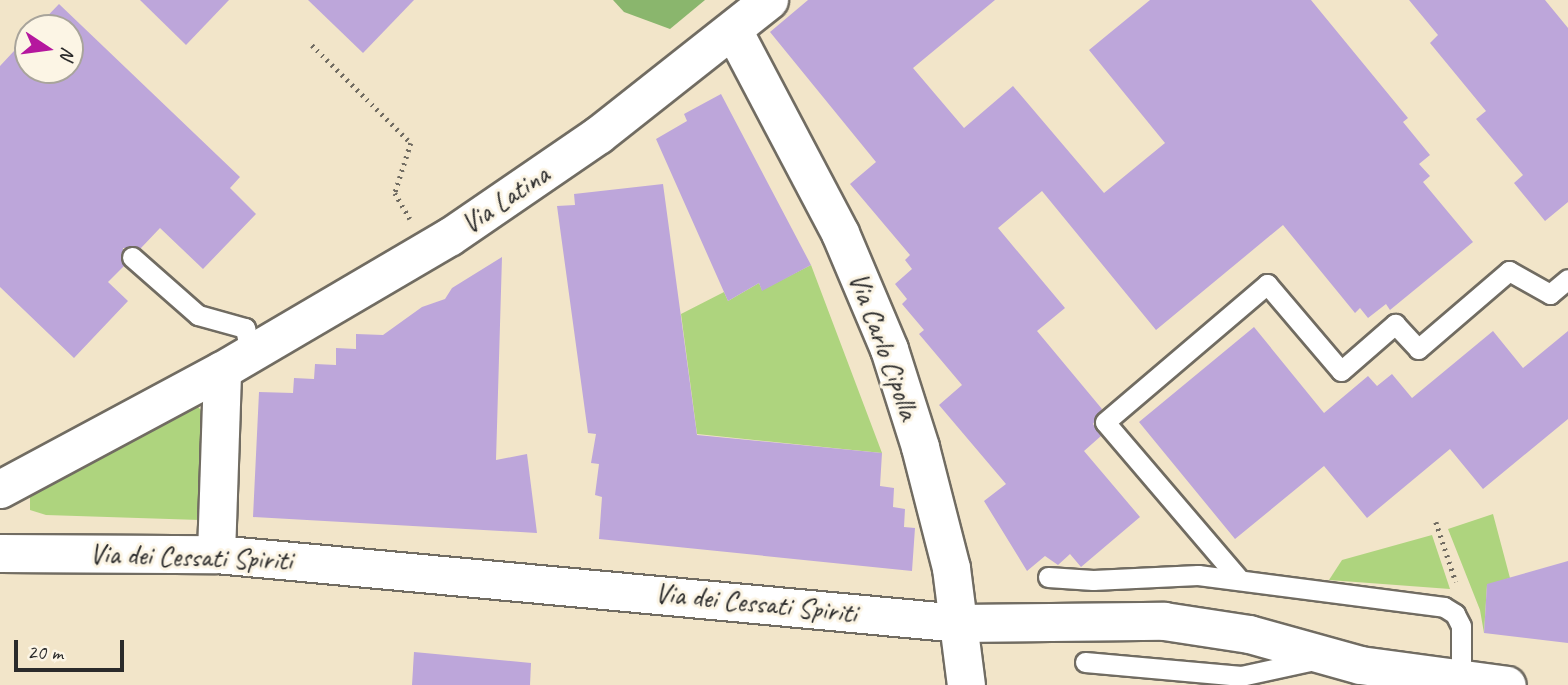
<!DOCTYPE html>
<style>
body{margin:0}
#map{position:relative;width:1568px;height:685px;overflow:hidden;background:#f2e5c9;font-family:Caveat,sans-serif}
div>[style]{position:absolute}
.green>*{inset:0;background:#aed47e}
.forest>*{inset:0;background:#8ab66d}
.building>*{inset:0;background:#bda6da}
.path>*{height:4.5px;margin-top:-2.25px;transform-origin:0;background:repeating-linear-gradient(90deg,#716c62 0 2px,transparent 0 7px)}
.roads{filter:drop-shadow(2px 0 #716c62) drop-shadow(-2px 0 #716c62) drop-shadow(0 2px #716c62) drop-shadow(0 -2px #716c62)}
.lane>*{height:19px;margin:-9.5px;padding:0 9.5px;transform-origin:9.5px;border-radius:9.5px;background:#fff}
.street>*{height:37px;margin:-18.5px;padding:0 18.5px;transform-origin:18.5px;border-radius:18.5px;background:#fff}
span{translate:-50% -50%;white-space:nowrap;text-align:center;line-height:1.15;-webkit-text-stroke:6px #fcf5e5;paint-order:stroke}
.street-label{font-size:28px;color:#2b2b2b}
.north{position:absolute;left:14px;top:14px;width:70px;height:70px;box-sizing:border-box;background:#fcf5e5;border:2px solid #a8a49b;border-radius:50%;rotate:103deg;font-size:19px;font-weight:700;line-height:28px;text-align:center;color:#2b2b2b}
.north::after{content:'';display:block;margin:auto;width:24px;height:32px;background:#b5179e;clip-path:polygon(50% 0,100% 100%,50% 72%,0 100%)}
.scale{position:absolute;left:14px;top:640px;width:110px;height:32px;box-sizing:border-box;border:4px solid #2b2b2b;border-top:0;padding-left:9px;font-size:21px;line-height:24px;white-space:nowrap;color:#2b2b2b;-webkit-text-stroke:5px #fcf5e5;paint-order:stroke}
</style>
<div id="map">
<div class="green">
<i style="clip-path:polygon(811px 265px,882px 453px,697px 434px,681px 314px,724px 292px,728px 301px,759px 283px,762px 290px)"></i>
<i style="clip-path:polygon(194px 403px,204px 413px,200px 520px,46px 515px,30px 510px,30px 493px)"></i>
<i style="clip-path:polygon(1493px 514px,1510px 578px,1487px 585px,1484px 633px,1480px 610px,1448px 529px)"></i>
<i style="clip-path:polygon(1432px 535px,1450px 589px,1329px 580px,1342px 560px)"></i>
</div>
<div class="forest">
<i style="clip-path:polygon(613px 0,705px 0,670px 29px,624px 12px)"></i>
</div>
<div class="building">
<i style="clip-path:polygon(140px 0,229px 0,186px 45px)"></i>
<i style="clip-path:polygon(308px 0,414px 0,363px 53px)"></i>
<i style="clip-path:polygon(808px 0,995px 0,913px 68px,964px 128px,1013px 86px,1104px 193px,1165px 143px,1089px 50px,1150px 0,1311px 0,1408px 118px,1403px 122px,1430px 155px,1419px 164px,1430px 176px,1423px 182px,1473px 242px,1390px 310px,1386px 304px,1368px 318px,1360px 308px,1355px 313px,1283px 225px,1156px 330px,1042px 191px,998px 228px,1065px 308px,1037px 331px,1102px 409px,1093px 424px,1101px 436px,1084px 451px,1140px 517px,1081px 567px,1070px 554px,1058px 565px,1045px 556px,1027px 571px,984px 501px,1006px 484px,939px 405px,962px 385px,919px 334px,924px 330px,902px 304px,907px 299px,895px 284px,912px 269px,905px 260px,910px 255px,850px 184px,876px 162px,770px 32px)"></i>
<i style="clip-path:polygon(1409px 0,1545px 0,1568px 28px,1568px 202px,1545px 221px,1514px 183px,1523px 175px,1476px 119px,1486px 111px,1430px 43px,1438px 35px)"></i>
<i style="clip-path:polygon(59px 4px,240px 177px,230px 188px,256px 214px,203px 269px,160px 228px,141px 248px,123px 248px,124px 266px,108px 282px,128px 301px,74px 358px,0 287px,0 66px,28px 36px,28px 70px,70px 70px,70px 28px,36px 28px)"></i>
<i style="clip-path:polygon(721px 94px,811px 265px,762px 291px,759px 283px,728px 301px,656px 139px,687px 121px,684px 114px)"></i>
<i style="clip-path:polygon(663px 184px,697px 435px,882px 453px,880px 486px,894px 488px,893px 507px,905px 509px,904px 527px,915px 528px,912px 571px,599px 539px,602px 497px,595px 495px,599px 464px,591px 463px,596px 434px,588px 433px,557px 206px,575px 205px,574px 194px)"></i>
<i style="clip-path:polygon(502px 257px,496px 460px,527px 454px,537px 533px,253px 517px,259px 392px,293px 393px,294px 378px,314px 379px,315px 364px,336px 365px,336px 348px,356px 349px,356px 334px,383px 335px,422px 307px,445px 299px,452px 288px)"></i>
<i style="clip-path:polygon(1254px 327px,1324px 413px,1368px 376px,1377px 386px,1392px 374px,1412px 398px,1493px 331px,1523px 368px,1568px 331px,1568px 419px,1483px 489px,1450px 449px,1367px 518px,1324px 466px,1235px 539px,1139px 422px)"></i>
<i style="clip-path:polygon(1568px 561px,1568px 643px,1484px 633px,1487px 584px)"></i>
<i style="clip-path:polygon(414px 652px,531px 663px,530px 685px,412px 685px)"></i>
</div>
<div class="path">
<i style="left:312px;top:45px;width:139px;rotate:44.7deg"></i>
<i style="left:411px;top:143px;width:52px;rotate:107.7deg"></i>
<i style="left:395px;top:193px;width:30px;rotate:60deg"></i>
<i style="left:1436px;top:522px;width:63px;rotate:71.6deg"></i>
</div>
<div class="roads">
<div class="lane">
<i style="left:132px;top:257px;width:88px;rotate:41.3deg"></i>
<i style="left:198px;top:315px;width:49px;rotate:15.5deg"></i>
<i style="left:245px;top:328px;width:26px;rotate:79deg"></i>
<i style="left:1048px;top:577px;width:45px;rotate:3.8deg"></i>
<i style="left:1093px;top:580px;width:105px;rotate:-2.7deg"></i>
<i style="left:1198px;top:575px;width:248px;rotate:7.4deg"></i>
<i style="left:1444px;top:607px;width:13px;rotate:32deg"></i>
<i style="left:1455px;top:614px;width:13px;rotate:63deg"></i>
<i style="left:1461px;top:626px;width:54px;rotate:90deg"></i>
<i style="left:1239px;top:579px;width:206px;rotate:-130.5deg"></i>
<i style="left:1105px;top:422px;width:213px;rotate:-40.4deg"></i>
<i style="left:1267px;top:284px;width:114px;rotate:49.6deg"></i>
<i style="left:1341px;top:371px;width:72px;rotate:-41deg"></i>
<i style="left:1395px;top:324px;width:34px;rotate:47deg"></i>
<i style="left:1418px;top:349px;width:120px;rotate:-40.6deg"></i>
<i style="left:1509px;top:271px;width:47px;rotate:29.3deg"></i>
<i style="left:1550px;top:294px;width:23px;rotate:-40deg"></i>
<i style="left:1085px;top:662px;width:157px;rotate:5.1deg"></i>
<i style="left:1241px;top:676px;width:80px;rotate:-12.3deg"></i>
</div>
<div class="street">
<i style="left:733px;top:30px;width:229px;rotate:62.2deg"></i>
<i style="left:840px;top:233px;width:126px;rotate:67.1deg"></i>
<i style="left:889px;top:349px;width:103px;rotate:72.4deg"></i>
<i style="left:920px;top:447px;width:125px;rotate:75.6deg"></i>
<i style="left:951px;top:568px;width:118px;rotate:82.7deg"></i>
<i style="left:0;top:489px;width:252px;rotate:-28.2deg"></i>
<i style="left:222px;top:370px;width:263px;rotate:-30.4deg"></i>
<i style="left:449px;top:237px;width:181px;rotate:-34.4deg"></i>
<i style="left:598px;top:135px;width:218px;rotate:-38.3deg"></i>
<i style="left:0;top:553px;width:216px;rotate:0.3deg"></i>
<i style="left:216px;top:554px;width:747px;rotate:5.3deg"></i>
<i style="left:960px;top:623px;width:204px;rotate:-0.6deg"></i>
<i style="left:1164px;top:621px;width:86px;rotate:8.7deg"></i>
<i style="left:1249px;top:634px;width:115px;rotate:15.6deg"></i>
<i style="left:1360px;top:665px;width:148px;rotate:7.7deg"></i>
<i style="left:216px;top:554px;width:184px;rotate:-88.1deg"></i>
</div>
</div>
<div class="street-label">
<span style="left:505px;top:199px;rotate:-34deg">Via Latina</span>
<span style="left:884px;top:346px;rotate:70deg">Via Carlo Cipolla</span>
<span style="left:191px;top:557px;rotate:2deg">Via dei Cessati Spiriti</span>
<span style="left:756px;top:603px;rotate:6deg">Via dei Cessati Spiriti</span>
</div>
<div class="north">N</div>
<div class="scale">20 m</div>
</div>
